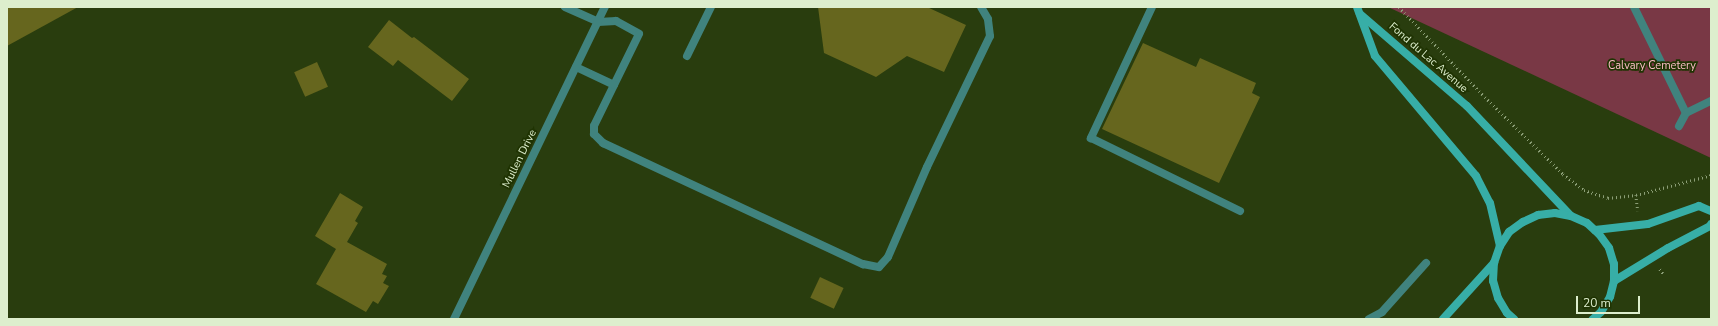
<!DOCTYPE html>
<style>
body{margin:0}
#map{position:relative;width:1718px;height:326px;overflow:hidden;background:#293d0e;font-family:"Nunito Sans",sans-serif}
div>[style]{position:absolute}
.green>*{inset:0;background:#793845}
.building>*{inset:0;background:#66661e;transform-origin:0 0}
.path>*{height:2.5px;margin-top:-1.25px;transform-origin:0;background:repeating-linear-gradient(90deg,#8b9e76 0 1px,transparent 0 4px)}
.lane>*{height:8px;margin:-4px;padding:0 4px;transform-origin:4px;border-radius:4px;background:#40837e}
.street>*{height:8px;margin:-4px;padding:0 4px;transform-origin:4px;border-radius:4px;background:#40837e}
.secondary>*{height:8px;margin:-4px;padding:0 4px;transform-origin:4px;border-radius:4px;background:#37aea7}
span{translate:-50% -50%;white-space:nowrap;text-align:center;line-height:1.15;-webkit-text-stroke:3.5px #1f3302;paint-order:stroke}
.street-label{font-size:11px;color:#ddeecd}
.park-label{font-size:11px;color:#fcbdc6}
.frame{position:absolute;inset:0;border:8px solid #ddeecd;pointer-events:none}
.scale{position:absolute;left:1576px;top:296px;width:64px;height:18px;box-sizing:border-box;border:2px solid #ddeecd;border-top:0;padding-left:5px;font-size:12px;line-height:14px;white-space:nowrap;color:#ddeecd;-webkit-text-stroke:3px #1f3302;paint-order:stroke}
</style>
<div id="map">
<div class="green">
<i style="clip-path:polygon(1388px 7px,1711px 7px,1711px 158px)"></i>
</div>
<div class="building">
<i style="clip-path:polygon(7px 7px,78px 7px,7px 46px)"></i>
<i style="clip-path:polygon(818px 7px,927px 7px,966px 25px,944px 72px,907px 56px,876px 77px,824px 53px)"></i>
<i style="clip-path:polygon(389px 20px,412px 38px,414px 37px,469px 79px,452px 101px,398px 60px,393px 66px,368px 47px)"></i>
<i style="clip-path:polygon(1143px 43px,1196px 67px,1200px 58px,1256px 83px,1252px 93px,1260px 97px,1219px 183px,1102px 129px)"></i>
<i style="left:317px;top:62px;width:27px;height:25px;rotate:66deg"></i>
<i style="clip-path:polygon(340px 193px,363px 207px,355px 221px,358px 223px,347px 242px,387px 264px,382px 274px,387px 276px,383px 283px,389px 286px,378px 304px,373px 301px,366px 312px,316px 284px,336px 249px,315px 236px)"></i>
<i style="left:820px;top:277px;width:26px;height:23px;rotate:25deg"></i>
</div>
<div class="path">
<i style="left:1399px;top:7px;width:124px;rotate:46.3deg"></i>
<i style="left:1485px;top:97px;width:110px;rotate:44.6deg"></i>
<i style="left:1563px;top:174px;width:26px;rotate:37deg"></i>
<i style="left:1584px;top:190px;width:25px;rotate:18deg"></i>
<i style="left:1608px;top:198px;width:28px;rotate:-6deg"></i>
<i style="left:1636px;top:195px;width:78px;rotate:-14.9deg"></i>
<i style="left:1636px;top:195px;width:16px;rotate:83deg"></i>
<i style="left:1660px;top:269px;width:7px;rotate:56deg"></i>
</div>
<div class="lane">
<i style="left:1152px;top:7px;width:145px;rotate:115deg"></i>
<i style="left:1091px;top:138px;width:166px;rotate:26.1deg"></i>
<i style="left:1634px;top:7px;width:118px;rotate:63.9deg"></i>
<i style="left:1686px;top:113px;width:15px;rotate:118deg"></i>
<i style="left:598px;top:22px;width:18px;rotate:-3deg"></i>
<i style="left:616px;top:21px;width:26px;rotate:29deg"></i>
<i style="left:639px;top:34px;width:102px;rotate:116.1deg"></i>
<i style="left:594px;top:126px;width:8px;rotate:90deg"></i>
<i style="left:594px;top:134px;width:13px;rotate:45deg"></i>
<i style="left:603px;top:143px;width:287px;rotate:25deg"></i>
<i style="left:863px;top:264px;width:16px;rotate:11deg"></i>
<i style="left:879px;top:267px;width:13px;rotate:-48deg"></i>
<i style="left:888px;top:257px;width:98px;rotate:-66.6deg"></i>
<i style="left:927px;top:167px;width:145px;rotate:-64.3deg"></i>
<i style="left:990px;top:36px;width:17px;rotate:-97deg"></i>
<i style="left:988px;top:19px;width:14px;rotate:-120deg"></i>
<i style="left:687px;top:56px;width:55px;rotate:-63.9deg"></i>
<i style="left:576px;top:67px;width:42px;rotate:25.3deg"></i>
<i style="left:1686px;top:113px;width:28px;rotate:-26deg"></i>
<i style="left:1369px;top:319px;width:15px;rotate:-28deg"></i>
<i style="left:1382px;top:312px;width:66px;rotate:-48.1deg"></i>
</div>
<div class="street">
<i style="left:565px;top:7px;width:36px;rotate:24deg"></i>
<i style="left:454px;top:319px;width:347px;rotate:-64.2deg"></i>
</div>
<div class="secondary">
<i style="left:1357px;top:7px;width:52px;rotate:69.8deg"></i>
<i style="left:1375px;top:56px;width:157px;rotate:49.9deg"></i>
<i style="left:1476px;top:176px;width:30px;rotate:63deg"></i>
<i style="left:1490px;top:203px;width:44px;rotate:76.9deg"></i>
<i style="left:1360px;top:14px;width:141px;rotate:40.7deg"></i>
<i style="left:1467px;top:106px;width:151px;rotate:46.6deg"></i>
<i style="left:1595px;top:230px;width:53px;rotate:-6.5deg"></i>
<i style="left:1648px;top:224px;width:54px;rotate:-19.4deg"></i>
<i style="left:1699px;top:206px;width:13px;rotate:23deg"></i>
<i style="left:1614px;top:281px;width:63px;rotate:-31.4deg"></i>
<i style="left:1668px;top:248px;width:47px;rotate:-27.6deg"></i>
<i style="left:1710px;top:226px;width:2px;rotate:-63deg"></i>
<i style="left:1443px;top:319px;width:76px;rotate:-47.7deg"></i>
<i style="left:1514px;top:319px;width:9px;rotate:-139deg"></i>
<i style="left:1507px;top:313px;width:17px;rotate:-121deg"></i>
<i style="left:1498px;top:298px;width:18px;rotate:-106deg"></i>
<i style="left:1493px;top:281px;width:18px;rotate:-87deg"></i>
<i style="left:1494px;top:263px;width:18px;rotate:-71deg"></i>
<i style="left:1500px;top:246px;width:17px;rotate:-57deg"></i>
<i style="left:1509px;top:232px;width:17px;rotate:-36deg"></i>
<i style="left:1523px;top:222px;width:17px;rotate:-25deg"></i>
<i style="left:1538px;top:215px;width:17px;rotate:-7deg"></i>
<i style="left:1555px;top:213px;width:16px;rotate:11deg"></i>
<i style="left:1571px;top:216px;width:17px;rotate:24deg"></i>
<i style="left:1587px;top:223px;width:16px;rotate:43deg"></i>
<i style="left:1599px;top:234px;width:17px;rotate:54deg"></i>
<i style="left:1609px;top:248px;width:17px;rotate:73deg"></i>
<i style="left:1614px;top:264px;width:17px;rotate:90deg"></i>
<i style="left:1614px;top:281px;width:16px;rotate:104deg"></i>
<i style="left:1610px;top:297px;width:17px;rotate:121deg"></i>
<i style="left:1601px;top:312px;width:11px;rotate:139deg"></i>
</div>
<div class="street-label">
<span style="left:1428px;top:58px;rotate:41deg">Fond du Lac Avenue</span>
<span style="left:520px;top:159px;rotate:-64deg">Mullen Drive</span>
</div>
<div class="park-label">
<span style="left:1652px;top:66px">Calvary Cemetery</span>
</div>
<div class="frame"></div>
<div class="scale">20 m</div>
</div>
